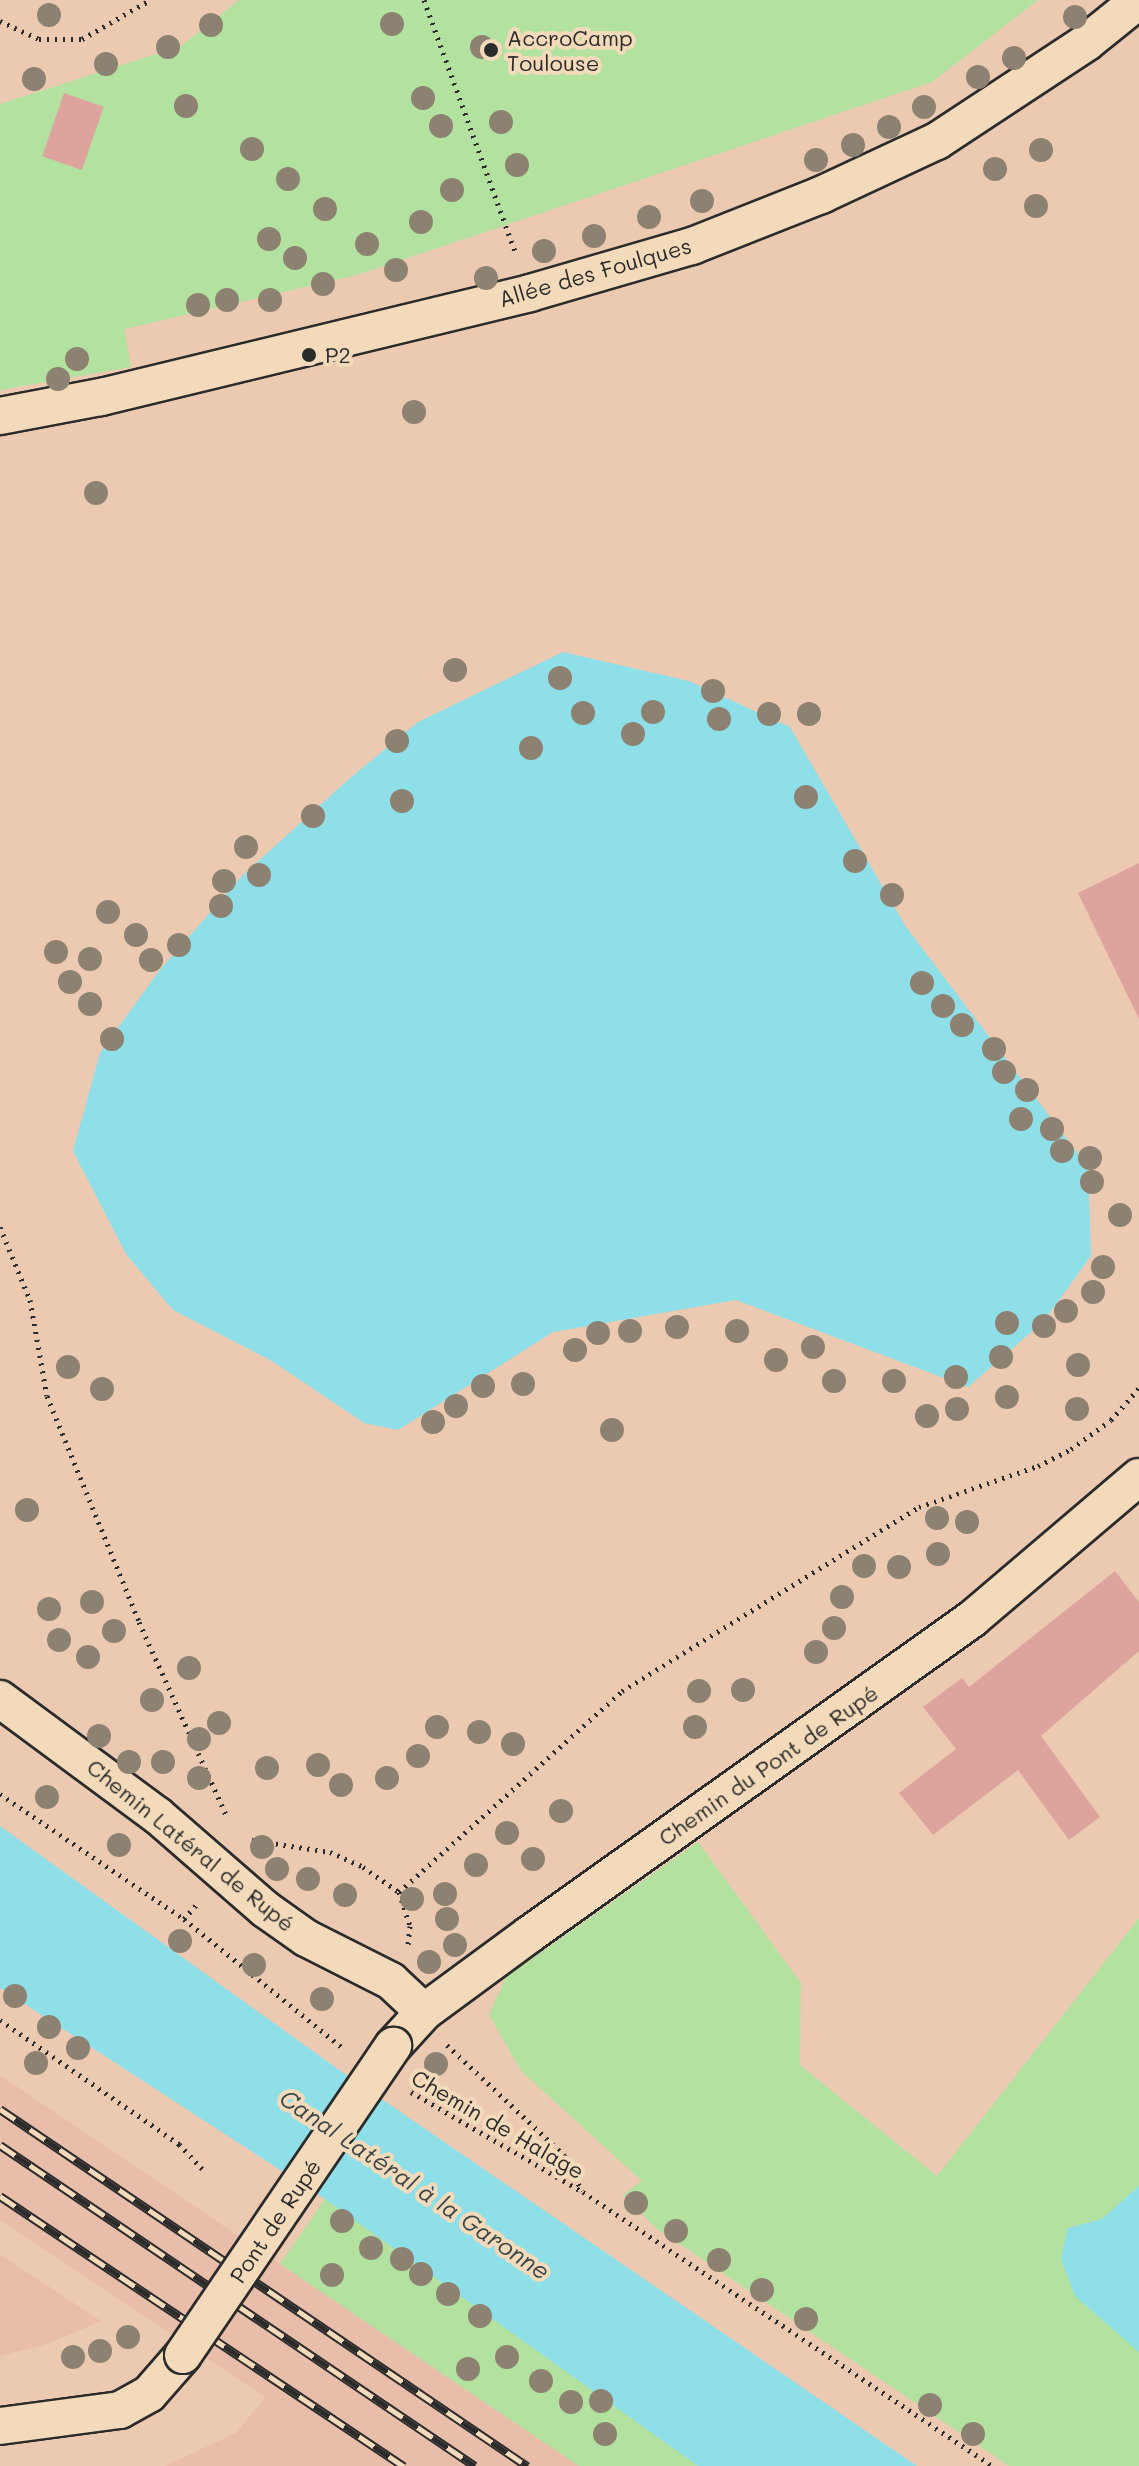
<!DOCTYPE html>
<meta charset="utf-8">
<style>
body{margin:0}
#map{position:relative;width:1139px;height:2466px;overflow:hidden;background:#eccab1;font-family:Mali,sans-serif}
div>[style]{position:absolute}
.built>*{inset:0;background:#e8beab}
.green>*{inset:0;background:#b2e1a0}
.water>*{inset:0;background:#8fdfe9}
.building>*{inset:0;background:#dda39d;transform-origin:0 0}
.path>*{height:5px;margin-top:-2.5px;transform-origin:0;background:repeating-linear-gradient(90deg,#2b2b2b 0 2px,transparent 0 8px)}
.roads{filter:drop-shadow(2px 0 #2b2b2b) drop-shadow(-2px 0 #2b2b2b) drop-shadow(0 2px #2b2b2b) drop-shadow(0 -2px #2b2b2b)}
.street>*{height:36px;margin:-18px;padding:0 18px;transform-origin:18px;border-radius:18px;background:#f2daba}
.rail>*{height:9px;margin-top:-4.5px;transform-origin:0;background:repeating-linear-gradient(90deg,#f2daba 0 18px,#2b2b2b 0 36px);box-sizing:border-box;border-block:2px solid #2b2b2b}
.bridges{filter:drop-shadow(2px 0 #2b2b2b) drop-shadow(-2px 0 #2b2b2b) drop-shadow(0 2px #2b2b2b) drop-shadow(0 -2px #2b2b2b)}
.street-bridge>*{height:36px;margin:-18px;padding:0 18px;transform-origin:18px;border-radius:18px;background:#f2daba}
.trees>*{width:24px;height:24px;margin:-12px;border-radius:50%;background:#8d8171}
.dots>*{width:22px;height:22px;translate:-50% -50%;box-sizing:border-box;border:4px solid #f2daba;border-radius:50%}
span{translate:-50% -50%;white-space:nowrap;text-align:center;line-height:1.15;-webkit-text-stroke:8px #f2daba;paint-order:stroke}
.poi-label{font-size:22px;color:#2b2b2b}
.left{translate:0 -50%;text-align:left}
.street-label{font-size:22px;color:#2b2b2b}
.water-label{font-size:24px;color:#3a4648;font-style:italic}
</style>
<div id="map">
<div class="built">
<i style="clip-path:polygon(0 2075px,280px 2264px,579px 2466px,165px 2466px,236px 2433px,265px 2397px,0 2220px)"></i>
<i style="clip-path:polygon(0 2254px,101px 2321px,48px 2344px,0 2356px)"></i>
</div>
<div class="green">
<i style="clip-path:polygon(239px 0,1038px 0,932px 82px,357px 275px,124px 329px,131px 367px,0 390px,0 104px,181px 46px)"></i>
<i style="clip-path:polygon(698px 1842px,801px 1983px,800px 2065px,937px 2176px,1139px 1918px,1139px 2186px,1102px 2219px,1068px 2228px,1139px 2352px,1139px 2466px,1009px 2466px,656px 2228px,623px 2195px,642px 2181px,521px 2071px,489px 2015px,506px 1977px)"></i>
<i style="clip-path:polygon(325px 2199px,471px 2301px,698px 2466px,579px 2466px,280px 2264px)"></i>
</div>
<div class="water">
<i style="clip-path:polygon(563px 652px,689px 681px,790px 727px,906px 927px,1088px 1167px,1091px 1256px,1044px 1321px,968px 1387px,736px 1300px,553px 1332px,398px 1430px,364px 1423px,272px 1361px,173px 1310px,126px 1254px,73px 1151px,100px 1053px,159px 971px,242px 876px,349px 779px,418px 722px)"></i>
<i style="clip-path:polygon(0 1826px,335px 2067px,917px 2466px,698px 2466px,325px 2199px,0 1988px)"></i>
<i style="clip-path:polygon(1139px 2186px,1139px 2352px,1075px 2296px,1061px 2259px,1068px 2228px,1102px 2219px)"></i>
</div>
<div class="building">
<i style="left:64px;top:93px;width:42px;height:67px;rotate:19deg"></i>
<i style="clip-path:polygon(1139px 863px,1139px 1019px,1078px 893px)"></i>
<i style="clip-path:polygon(1115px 1571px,1139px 1602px,1139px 1651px,1041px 1736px,1100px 1817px,1069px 1840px,1018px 1770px,933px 1835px,899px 1793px,956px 1749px,923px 1707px,962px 1678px,969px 1687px)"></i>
</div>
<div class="path">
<i style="left:424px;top:0;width:270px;rotate:70.1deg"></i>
<i style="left:0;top:21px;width:43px;rotate:24.8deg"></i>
<i style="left:39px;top:39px;width:43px"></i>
<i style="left:82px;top:39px;width:78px;rotate:-29.8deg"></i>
<i style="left:0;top:1227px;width:79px;rotate:67.7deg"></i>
<i style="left:30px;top:1300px;width:97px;rotate:80deg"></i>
<i style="left:47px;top:1396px;width:244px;rotate:67.8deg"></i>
<i style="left:139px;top:1622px;width:214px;rotate:65.7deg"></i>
<i style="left:0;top:1794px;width:222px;rotate:34.2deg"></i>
<i style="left:184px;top:1919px;width:205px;rotate:39.1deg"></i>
<i style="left:252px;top:1840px;width:79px;rotate:8.7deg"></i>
<i style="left:330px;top:1852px;width:36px;rotate:24deg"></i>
<i style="left:363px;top:1867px;width:44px;rotate:34.8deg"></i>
<i style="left:399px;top:1892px;width:36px;rotate:72deg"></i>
<i style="left:410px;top:1926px;width:19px;rotate:96deg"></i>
<i style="left:399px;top:1892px;width:300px;rotate:-42deg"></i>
<i style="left:622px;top:1691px;width:349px;rotate:-31.8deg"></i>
<i style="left:919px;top:1507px;width:126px;rotate:-19deg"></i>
<i style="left:1038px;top:1466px;width:37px;rotate:-27deg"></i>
<i style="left:1071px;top:1449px;width:49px;rotate:-35.9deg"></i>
<i style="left:1111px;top:1420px;width:43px;rotate:-48.8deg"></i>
<i style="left:184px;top:1919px;width:20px;rotate:-49deg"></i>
<i style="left:0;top:2020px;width:218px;rotate:34.7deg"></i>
<i style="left:179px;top:2144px;width:34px;rotate:47deg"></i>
<i style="left:447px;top:2045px;width:161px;rotate:43.2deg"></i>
<i style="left:564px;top:2155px;width:40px;rotate:63.4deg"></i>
<i style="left:411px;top:2092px;width:199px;rotate:30.2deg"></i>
<i style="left:583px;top:2192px;width:492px;rotate:33.8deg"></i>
</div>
<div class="roads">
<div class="street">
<i style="left:0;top:416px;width:103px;rotate:-10.7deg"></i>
<i style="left:101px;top:397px;width:441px;rotate:-13.6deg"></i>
<i style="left:530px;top:293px;width:169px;rotate:-16.2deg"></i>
<i style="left:692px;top:246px;width:139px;rotate:-21.6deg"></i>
<i style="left:821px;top:195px;width:128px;rotate:-25deg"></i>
<i style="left:937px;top:141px;width:180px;rotate:-33.4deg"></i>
<i style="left:1087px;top:42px;width:67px;rotate:-38.9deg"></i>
<i style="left:0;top:1699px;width:195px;rotate:36.5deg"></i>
<i style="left:157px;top:1815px;width:143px;rotate:41deg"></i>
<i style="left:265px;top:1909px;width:50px;rotate:35.3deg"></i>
<i style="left:306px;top:1938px;width:95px;rotate:26.8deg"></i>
<i style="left:391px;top:1981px;width:45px;rotate:43.2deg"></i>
<i style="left:393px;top:2046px;width:46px;rotate:-47.6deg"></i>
<i style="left:424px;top:2012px;width:132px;rotate:-36.3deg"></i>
<i style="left:530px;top:1934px;width:543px;rotate:-35.48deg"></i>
<i style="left:972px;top:1619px;width:219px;rotate:-40.4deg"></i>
<i style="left:0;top:2426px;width:121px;rotate:-7.6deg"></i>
<i style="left:120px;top:2410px;width:33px;rotate:-29deg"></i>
<i style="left:149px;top:2394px;width:52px;rotate:-48.9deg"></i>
</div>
</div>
<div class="rail">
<i style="left:0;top:2109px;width:637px;rotate:34.11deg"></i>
<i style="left:0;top:2145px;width:573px;rotate:34.05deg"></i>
<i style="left:0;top:2196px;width:486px;rotate:33.8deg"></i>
</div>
<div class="bridges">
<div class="street-bridge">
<i style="left:183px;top:2355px;width:374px;rotate:-55.8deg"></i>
</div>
</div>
<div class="trees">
<i style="left:49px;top:15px"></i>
<i style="left:1075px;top:17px"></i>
<i style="left:392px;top:24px"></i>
<i style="left:211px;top:25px"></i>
<i style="left:168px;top:47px"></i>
<i style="left:482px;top:47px"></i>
<i style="left:1014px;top:58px"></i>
<i style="left:106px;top:64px"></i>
<i style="left:978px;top:77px"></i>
<i style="left:34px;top:79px"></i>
<i style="left:423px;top:98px"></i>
<i style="left:186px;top:106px"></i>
<i style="left:924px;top:107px"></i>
<i style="left:501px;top:122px"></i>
<i style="left:441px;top:126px"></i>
<i style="left:889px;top:127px"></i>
<i style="left:853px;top:145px"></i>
<i style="left:252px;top:149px"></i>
<i style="left:1041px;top:150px"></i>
<i style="left:816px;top:160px"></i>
<i style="left:517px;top:165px"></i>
<i style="left:995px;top:169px"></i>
<i style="left:288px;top:179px"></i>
<i style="left:452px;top:190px"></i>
<i style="left:702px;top:201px"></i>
<i style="left:1036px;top:206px"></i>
<i style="left:325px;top:209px"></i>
<i style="left:649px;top:217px"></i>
<i style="left:421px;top:222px"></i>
<i style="left:594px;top:236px"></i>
<i style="left:269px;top:239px"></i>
<i style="left:367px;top:244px"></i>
<i style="left:544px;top:251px"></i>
<i style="left:295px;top:258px"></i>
<i style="left:396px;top:270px"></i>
<i style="left:486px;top:278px"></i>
<i style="left:323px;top:284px"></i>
<i style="left:227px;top:300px"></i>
<i style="left:270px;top:300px"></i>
<i style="left:198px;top:305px"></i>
<i style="left:77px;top:359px"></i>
<i style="left:58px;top:379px"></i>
<i style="left:414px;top:412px"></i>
<i style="left:96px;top:493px"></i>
<i style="left:455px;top:670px"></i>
<i style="left:560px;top:678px"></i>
<i style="left:713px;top:691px"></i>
<i style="left:653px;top:712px"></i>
<i style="left:583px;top:713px"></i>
<i style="left:769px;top:714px"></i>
<i style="left:809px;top:714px"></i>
<i style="left:719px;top:719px"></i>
<i style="left:633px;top:734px"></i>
<i style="left:397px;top:741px"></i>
<i style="left:531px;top:748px"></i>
<i style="left:806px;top:797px"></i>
<i style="left:402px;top:801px"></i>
<i style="left:313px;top:816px"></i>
<i style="left:246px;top:847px"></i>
<i style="left:855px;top:861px"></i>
<i style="left:259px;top:875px"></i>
<i style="left:224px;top:881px"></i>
<i style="left:892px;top:895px"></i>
<i style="left:221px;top:906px"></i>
<i style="left:108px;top:912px"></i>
<i style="left:136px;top:935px"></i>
<i style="left:179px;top:945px"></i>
<i style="left:56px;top:952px"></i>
<i style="left:90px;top:959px"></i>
<i style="left:151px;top:960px"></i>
<i style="left:70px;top:982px"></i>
<i style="left:922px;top:983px"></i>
<i style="left:90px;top:1004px"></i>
<i style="left:943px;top:1006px"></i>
<i style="left:962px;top:1025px"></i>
<i style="left:112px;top:1039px"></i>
<i style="left:994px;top:1049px"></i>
<i style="left:1004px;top:1072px"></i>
<i style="left:1027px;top:1090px"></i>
<i style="left:1021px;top:1119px"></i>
<i style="left:1052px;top:1129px"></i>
<i style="left:1062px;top:1151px"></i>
<i style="left:1090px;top:1158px"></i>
<i style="left:1092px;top:1182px"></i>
<i style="left:1120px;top:1215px"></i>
<i style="left:1103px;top:1267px"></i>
<i style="left:1093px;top:1292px"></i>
<i style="left:1066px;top:1311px"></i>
<i style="left:1007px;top:1323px"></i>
<i style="left:1044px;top:1326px"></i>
<i style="left:677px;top:1327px"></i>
<i style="left:630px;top:1331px"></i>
<i style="left:737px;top:1331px"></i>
<i style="left:598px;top:1333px"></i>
<i style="left:813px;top:1347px"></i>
<i style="left:575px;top:1350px"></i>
<i style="left:1001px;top:1357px"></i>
<i style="left:776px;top:1360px"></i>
<i style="left:1078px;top:1365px"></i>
<i style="left:68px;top:1367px"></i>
<i style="left:956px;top:1377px"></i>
<i style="left:834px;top:1381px"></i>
<i style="left:894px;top:1381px"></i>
<i style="left:523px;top:1384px"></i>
<i style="left:483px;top:1386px"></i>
<i style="left:102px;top:1389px"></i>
<i style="left:1007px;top:1397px"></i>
<i style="left:456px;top:1406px"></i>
<i style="left:957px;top:1409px"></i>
<i style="left:1077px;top:1409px"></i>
<i style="left:927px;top:1416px"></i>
<i style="left:433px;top:1422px"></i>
<i style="left:612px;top:1430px"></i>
<i style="left:27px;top:1510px"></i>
<i style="left:937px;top:1518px"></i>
<i style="left:967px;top:1522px"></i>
<i style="left:938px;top:1554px"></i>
<i style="left:864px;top:1566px"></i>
<i style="left:899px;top:1567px"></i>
<i style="left:842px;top:1597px"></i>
<i style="left:92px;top:1602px"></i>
<i style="left:49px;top:1609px"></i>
<i style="left:834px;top:1628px"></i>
<i style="left:114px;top:1631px"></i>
<i style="left:59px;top:1640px"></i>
<i style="left:816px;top:1652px"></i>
<i style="left:88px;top:1657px"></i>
<i style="left:189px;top:1668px"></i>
<i style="left:743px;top:1690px"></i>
<i style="left:699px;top:1691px"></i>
<i style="left:152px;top:1700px"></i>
<i style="left:219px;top:1723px"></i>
<i style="left:437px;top:1727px"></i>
<i style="left:695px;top:1727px"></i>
<i style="left:479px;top:1732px"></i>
<i style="left:99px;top:1736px"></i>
<i style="left:199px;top:1739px"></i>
<i style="left:513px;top:1744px"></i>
<i style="left:418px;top:1756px"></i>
<i style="left:129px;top:1762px"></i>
<i style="left:163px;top:1762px"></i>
<i style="left:318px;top:1765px"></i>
<i style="left:267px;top:1768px"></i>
<i style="left:199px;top:1778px"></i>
<i style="left:387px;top:1778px"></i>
<i style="left:341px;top:1785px"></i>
<i style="left:47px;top:1797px"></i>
<i style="left:561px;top:1811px"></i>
<i style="left:507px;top:1833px"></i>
<i style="left:119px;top:1845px"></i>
<i style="left:262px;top:1847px"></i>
<i style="left:533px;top:1859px"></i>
<i style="left:476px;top:1865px"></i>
<i style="left:277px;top:1869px"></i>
<i style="left:308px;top:1879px"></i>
<i style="left:445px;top:1894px"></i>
<i style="left:345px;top:1895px"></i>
<i style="left:412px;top:1899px"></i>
<i style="left:447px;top:1919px"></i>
<i style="left:180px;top:1941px"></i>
<i style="left:455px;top:1945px"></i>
<i style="left:429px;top:1962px"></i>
<i style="left:254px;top:1965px"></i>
<i style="left:15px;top:1996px"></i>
<i style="left:322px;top:1999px"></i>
<i style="left:49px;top:2027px"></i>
<i style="left:78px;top:2048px"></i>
<i style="left:36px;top:2063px"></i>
<i style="left:436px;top:2064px"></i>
<i style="left:636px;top:2203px"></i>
<i style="left:342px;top:2221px"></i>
<i style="left:676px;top:2231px"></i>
<i style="left:371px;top:2248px"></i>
<i style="left:402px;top:2259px"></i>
<i style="left:719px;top:2260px"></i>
<i style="left:421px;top:2274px"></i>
<i style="left:332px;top:2275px"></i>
<i style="left:762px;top:2290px"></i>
<i style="left:448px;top:2294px"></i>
<i style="left:480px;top:2316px"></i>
<i style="left:806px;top:2319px"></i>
<i style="left:128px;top:2337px"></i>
<i style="left:100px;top:2351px"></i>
<i style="left:73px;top:2357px"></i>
<i style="left:507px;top:2357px"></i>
<i style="left:468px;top:2369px"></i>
<i style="left:541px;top:2381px"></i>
<i style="left:601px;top:2401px"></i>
<i style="left:571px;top:2402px"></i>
<i style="left:930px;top:2405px"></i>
<i style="left:605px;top:2434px"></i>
<i style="left:973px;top:2434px"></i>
</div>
<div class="dots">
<i style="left:491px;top:50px;background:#2b2b2b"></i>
<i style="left:309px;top:355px;background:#2b2b2b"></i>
</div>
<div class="poi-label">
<span class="left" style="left:507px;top:50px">AccroCamp<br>Toulouse</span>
<span class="left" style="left:325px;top:355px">P2</span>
</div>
<div class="street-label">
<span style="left:595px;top:272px;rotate:-16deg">Allée des Foulques</span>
<span style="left:768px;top:1765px;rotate:-35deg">Chemin du Pont de Rupé</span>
<span style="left:191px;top:1845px;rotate:39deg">Chemin Latéral de Rupé</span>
<span style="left:498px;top:2124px;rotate:30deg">Chemin de Halage</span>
<span style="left:275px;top:2221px;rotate:-56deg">Pont de Rupé</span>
</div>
<div class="water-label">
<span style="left:415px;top:2184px;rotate:34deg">Canal Latéral à la Garonne</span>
</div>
</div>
